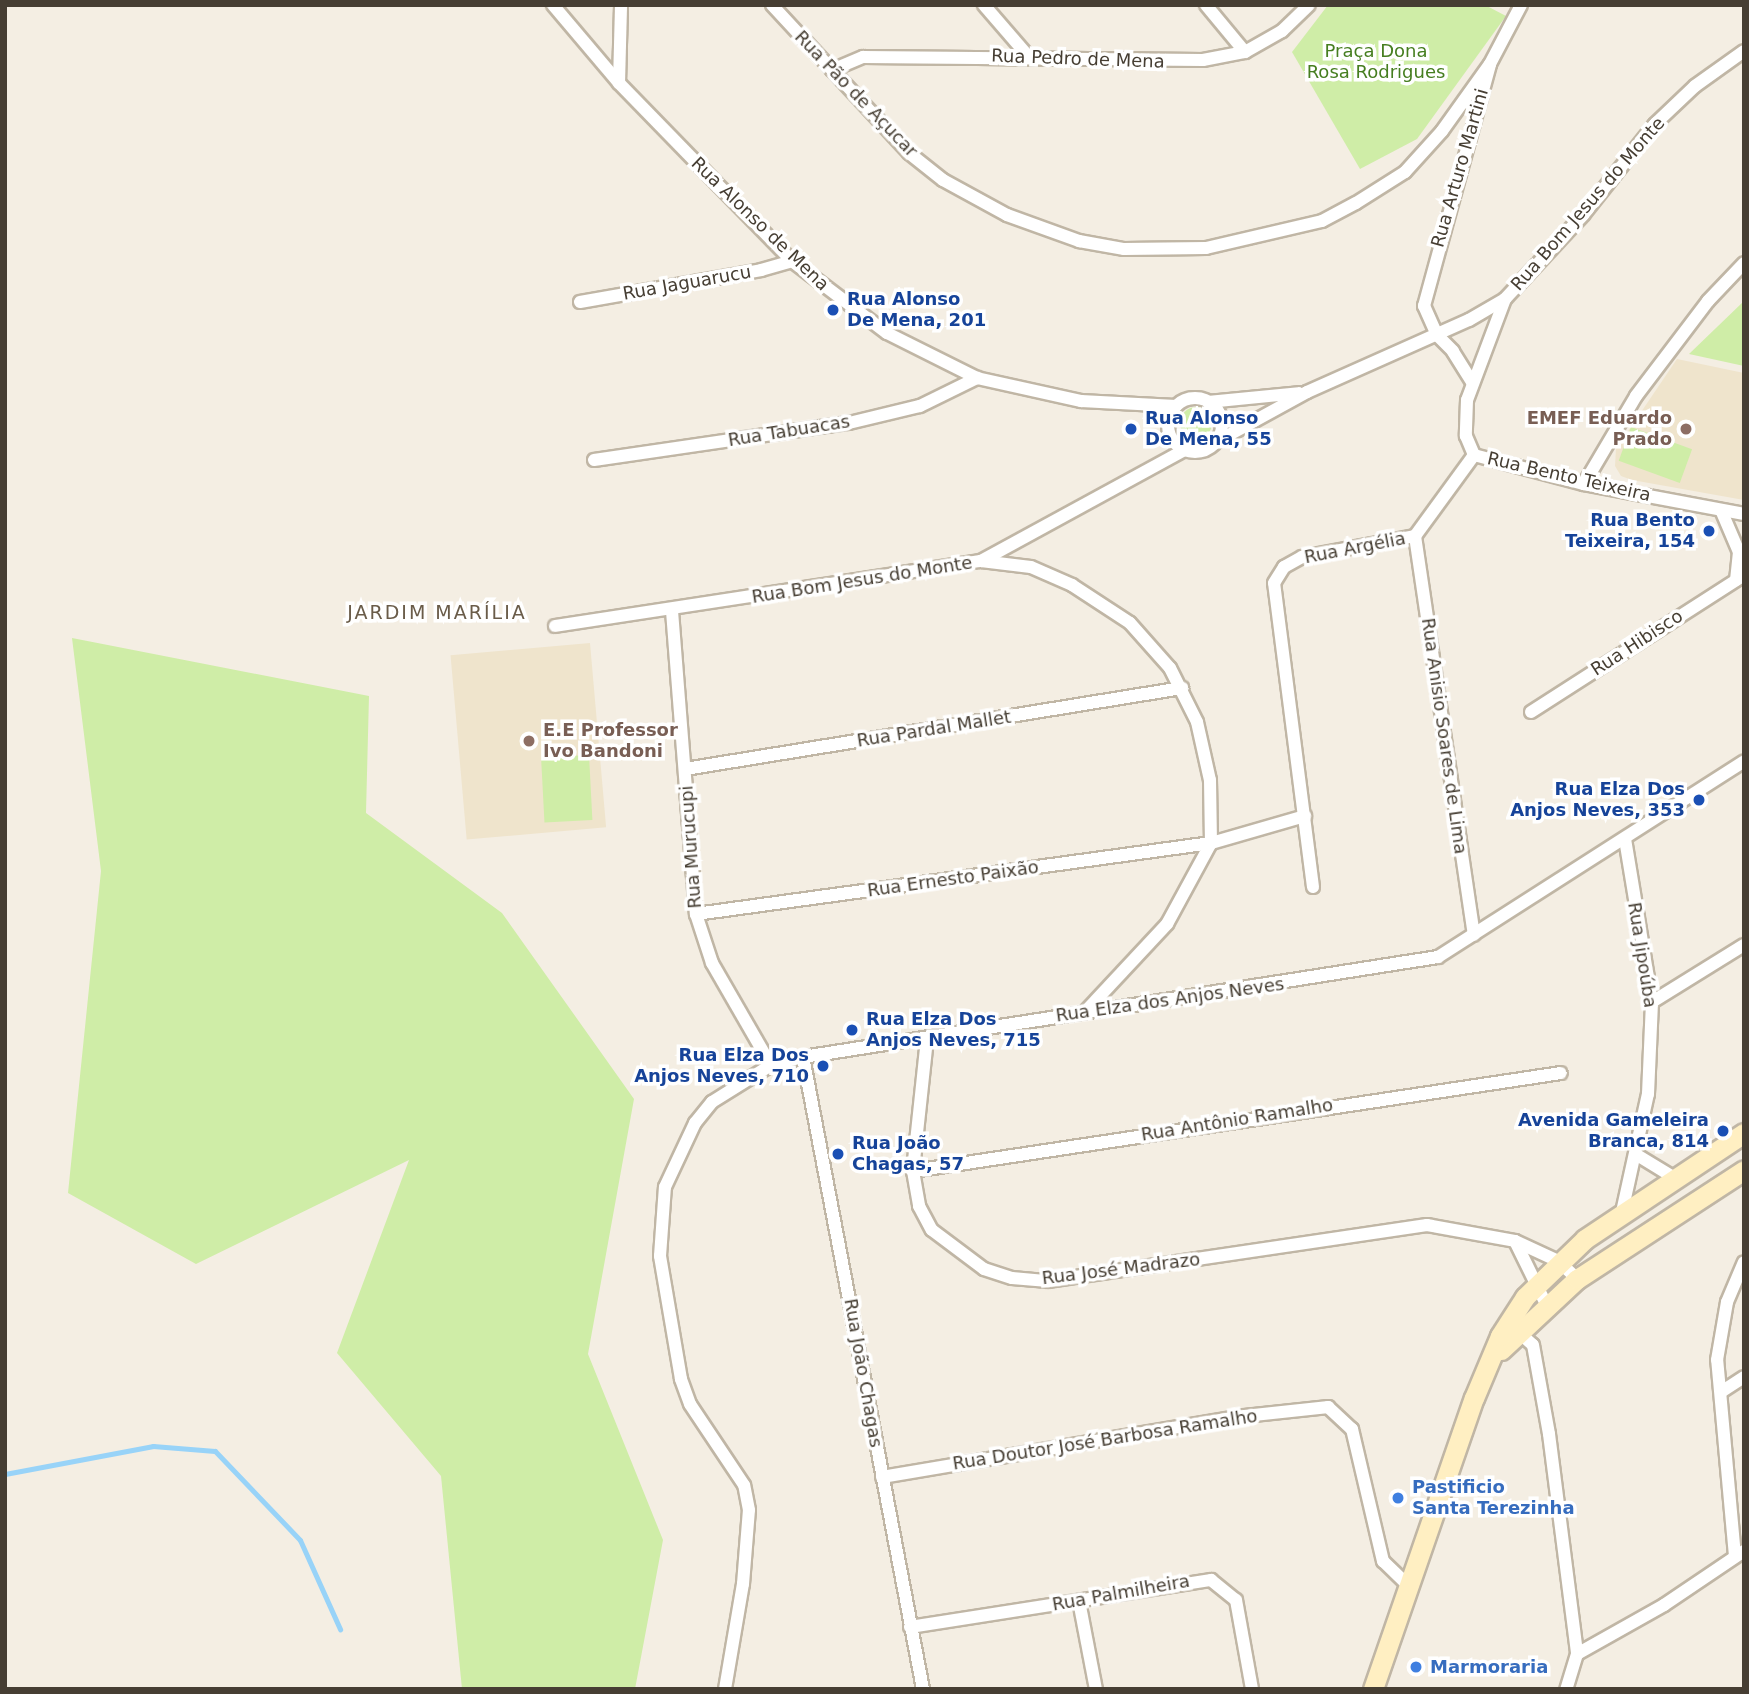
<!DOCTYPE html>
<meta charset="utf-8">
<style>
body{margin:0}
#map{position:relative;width:1749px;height:1694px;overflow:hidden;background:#f4eee3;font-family:"DejaVu Sans",sans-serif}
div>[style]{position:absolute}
.education>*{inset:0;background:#efe4cc;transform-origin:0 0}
.green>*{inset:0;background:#cfeda7;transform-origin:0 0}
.round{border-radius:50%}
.stream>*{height:5px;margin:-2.5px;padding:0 2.5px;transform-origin:2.5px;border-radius:2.5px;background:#98d3f8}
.roads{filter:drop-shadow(2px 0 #c0b6a5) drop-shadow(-2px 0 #c0b6a5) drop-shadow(0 2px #c0b6a5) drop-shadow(0 -2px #c0b6a5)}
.minor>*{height:12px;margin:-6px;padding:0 6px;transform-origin:6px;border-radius:6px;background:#fff}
.minor>.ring{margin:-6px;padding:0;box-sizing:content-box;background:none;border:12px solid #fff;border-radius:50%}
.secondary>*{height:19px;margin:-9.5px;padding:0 9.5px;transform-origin:9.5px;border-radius:9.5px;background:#ffefc2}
.dots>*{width:19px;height:19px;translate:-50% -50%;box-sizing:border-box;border:4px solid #fff;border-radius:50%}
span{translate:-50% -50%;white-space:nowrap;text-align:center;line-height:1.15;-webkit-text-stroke:7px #fff;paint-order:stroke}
.park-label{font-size:18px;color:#467e20}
.street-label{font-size:18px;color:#463e33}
.transit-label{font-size:18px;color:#164399;font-weight:700}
.left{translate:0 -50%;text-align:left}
.right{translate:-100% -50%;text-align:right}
.education-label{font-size:18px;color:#785e54;font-weight:700}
.shop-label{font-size:18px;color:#366cbe;font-weight:700}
.neighbourhood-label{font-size:19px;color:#6a5c49;letter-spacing:2px}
.frame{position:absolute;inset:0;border:7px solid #463e33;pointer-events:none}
</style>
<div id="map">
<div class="education">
<i style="clip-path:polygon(1677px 359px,1744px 373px,1744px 500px,1632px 480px,1621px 476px,1615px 466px,1616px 449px)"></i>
<i style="left:590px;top:643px;width:185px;height:140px;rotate:85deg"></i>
</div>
<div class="green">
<i style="clip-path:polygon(1328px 5px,1485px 5px,1506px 16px,1417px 139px,1360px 169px,1292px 52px)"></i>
<i style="clip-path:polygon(1744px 301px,1744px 366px,1689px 354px)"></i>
<i class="round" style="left:1180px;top:407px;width:32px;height:32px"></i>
<i style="left:1631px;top:427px;width:65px;height:36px;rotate:20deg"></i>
<i style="clip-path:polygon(72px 638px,369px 696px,366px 813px,502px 913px,634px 1099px,588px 1354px,663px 1540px,635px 1689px,462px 1689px,441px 1476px,337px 1353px,409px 1160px,196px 1264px,68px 1193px,101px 871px)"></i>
<i style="left:589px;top:755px;width:65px;height:48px;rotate:87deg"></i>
</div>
<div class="stream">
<i style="left:5px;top:1474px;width:151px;rotate:-10.7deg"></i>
<i style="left:153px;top:1446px;width:62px;rotate:4.6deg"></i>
<i style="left:215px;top:1451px;width:123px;rotate:46.3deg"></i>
<i style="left:300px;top:1540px;width:98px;rotate:65.8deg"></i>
</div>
<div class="roads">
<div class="minor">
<i style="left:553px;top:5px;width:102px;rotate:49.8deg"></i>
<i style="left:619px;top:83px;width:248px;rotate:45.8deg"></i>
<i style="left:792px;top:261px;width:119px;rotate:37.2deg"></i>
<i style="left:887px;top:333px;width:101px;rotate:26.6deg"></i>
<i style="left:977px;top:378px;width:107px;rotate:12.5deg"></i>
<i style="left:1081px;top:401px;width:95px;rotate:3deg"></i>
<i style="left:772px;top:5px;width:202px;rotate:47.2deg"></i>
<i style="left:909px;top:153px;width:43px;rotate:38.5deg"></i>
<i style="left:943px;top:180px;width:73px;rotate:28.7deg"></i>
<i style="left:1007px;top:215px;width:77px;rotate:19.9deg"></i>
<i style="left:1079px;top:241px;width:46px;rotate:10.1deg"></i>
<i style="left:1124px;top:249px;width:82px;rotate:-0.7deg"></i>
<i style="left:1206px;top:248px;width:119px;rotate:-13.1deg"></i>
<i style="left:1322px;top:221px;width:38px;rotate:-28deg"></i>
<i style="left:1356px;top:203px;width:58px;rotate:-32.3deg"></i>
<i style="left:1405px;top:172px;width:55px;rotate:-47.9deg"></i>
<i style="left:1442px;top:131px;width:82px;rotate:-54.4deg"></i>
<i style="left:984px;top:5px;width:67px;rotate:49.2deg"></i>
<i style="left:1206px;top:5px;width:61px;rotate:50.3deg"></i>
<i style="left:832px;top:70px;width:34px;rotate:-23deg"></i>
<i style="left:863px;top:57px;width:340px;rotate:0.5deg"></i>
<i style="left:1203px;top:60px;width:43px;rotate:-10.8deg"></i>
<i style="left:1245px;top:52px;width:43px;rotate:-29.6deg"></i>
<i style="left:1282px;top:31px;width:37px;rotate:-44deg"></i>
<i style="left:619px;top:83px;width:78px;rotate:-88.5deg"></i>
<i style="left:1505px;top:299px;width:108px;rotate:110.6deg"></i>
<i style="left:1467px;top:400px;width:36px;rotate:92deg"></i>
<i style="left:1466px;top:436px;width:21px;rotate:67deg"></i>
<i style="left:1474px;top:455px;width:114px;rotate:14.8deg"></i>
<i style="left:1584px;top:484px;width:163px;rotate:10.6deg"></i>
<i style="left:580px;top:302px;width:184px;rotate:-10deg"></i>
<i style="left:761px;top:270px;width:32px;rotate:-16deg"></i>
<i style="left:1472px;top:382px;width:36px;rotate:-122deg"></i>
<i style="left:1453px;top:351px;width:23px;rotate:-135deg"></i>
<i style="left:1437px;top:335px;width:32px;rotate:-114deg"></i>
<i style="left:1424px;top:306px;width:251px;rotate:-74.7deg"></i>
<i style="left:1490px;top:64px;width:67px;rotate:-62.3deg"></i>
<i class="ring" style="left:1168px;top:398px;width:42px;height:42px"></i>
<i style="left:1208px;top:402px;width:91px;rotate:-5.6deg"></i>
<i style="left:1216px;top:442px;width:104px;rotate:-28.8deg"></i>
<i style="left:1307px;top:392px;width:177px;rotate:-24deg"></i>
<i style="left:1469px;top:320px;width:42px;rotate:-30.3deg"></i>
<i style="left:1505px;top:299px;width:115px;rotate:-47.1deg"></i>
<i style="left:1583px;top:215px;width:116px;rotate:-51.6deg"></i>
<i style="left:1655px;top:124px;width:55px;rotate:-43.5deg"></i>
<i style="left:1695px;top:86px;width:60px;rotate:-35.5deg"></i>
<i style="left:594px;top:460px;width:258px;rotate:-8.3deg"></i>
<i style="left:849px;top:423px;width:73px;rotate:-13.5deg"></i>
<i style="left:920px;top:406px;width:64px;rotate:-26.2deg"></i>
<i style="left:1584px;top:484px;width:102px;rotate:-59.4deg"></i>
<i style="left:1636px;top:396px;width:119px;rotate:-52.8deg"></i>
<i style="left:1708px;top:301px;width:52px;rotate:-46.5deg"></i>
<i style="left:1721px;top:510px;width:46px;rotate:66.8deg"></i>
<i style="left:1739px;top:552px;width:28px;rotate:96deg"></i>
<i style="left:1415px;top:536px;width:403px;rotate:81.6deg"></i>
<i style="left:981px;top:561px;width:50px;rotate:6.8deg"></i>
<i style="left:1031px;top:567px;width:45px;rotate:23.7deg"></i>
<i style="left:1072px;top:585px;width:69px;rotate:33.2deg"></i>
<i style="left:1130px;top:623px;width:60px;rotate:48.4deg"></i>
<i style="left:1170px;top:668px;width:60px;rotate:63.4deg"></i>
<i style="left:1197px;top:722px;width:59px;rotate:77.4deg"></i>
<i style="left:1210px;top:780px;width:63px;rotate:89.1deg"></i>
<i style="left:1211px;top:843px;width:92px;rotate:118.5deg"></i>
<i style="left:1167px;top:924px;width:119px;rotate:133deg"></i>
<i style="left:672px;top:611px;width:304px;rotate:85.5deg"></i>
<i style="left:696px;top:914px;width:52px;rotate:71.9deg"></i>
<i style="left:712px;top:963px;width:118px;rotate:60deg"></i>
<i style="left:555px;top:626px;width:431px;rotate:-8.7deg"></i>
<i style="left:981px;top:561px;width:232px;rotate:-28.6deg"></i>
<i style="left:1531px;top:712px;width:253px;rotate:-32.7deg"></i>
<i style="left:685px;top:769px;width:504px;rotate:-9.26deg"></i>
<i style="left:1313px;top:887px;width:306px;rotate:-97.3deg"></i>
<i style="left:1274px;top:583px;width:19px;rotate:-58deg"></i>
<i style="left:1284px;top:567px;width:21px;rotate:-29deg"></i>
<i style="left:1302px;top:557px;width:115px;rotate:-10.5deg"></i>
<i style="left:1415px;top:536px;width:100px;rotate:-53.9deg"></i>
<i style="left:696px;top:914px;width:520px;rotate:-7.85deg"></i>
<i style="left:1211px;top:843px;width:98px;rotate:-16deg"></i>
<i style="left:1652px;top:1002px;width:108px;rotate:-31.8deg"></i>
<i style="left:927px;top:1039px;width:133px;rotate:96.1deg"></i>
<i style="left:913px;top:1171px;width:36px;rotate:80deg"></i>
<i style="left:919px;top:1206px;width:27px;rotate:62deg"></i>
<i style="left:932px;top:1230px;width:65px;rotate:36.9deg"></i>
<i style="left:984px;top:1269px;width:29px;rotate:18deg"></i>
<i style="left:1012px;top:1278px;width:36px;rotate:5deg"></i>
<i style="left:1048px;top:1281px;width:383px;rotate:-8.4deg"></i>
<i style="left:1427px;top:1225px;width:89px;rotate:10.3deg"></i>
<i style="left:1515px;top:1241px;width:47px;rotate:24.9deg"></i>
<i style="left:1558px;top:1261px;width:26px;rotate:43deg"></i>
<i style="left:803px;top:1057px;width:643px;rotate:79.25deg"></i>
<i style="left:1637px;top:1155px;width:42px;rotate:31.4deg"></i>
<i style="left:913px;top:1171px;width:655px;rotate:-8.6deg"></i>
<i style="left:1622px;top:1212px;width:121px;rotate:-77.6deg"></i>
<i style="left:1648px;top:1094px;width:92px;rotate:-87.5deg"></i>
<i style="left:1652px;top:1002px;width:165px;rotate:-99.4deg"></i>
<i style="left:1515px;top:1241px;width:70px;rotate:63.8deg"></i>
<i style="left:1514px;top:1328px;width:25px;rotate:42deg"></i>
<i style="left:1533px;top:1345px;width:90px;rotate:79.8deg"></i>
<i style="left:1549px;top:1434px;width:222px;rotate:82.7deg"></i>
<i style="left:1577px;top:1654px;width:37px;rotate:107deg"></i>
<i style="left:1721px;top:1392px;width:27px;rotate:-33deg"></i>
<i style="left:882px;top:1477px;width:358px;rotate:-9.6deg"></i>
<i style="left:1235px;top:1417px;width:94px;rotate:-6.1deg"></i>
<i style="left:1328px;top:1407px;width:33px;rotate:43deg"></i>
<i style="left:1352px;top:1429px;width:136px;rotate:76.8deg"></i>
<i style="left:1383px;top:1561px;width:35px;rotate:44deg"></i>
<i style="left:1735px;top:1556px;width:197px;rotate:-95.2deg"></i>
<i style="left:1717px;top:1360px;width:59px;rotate:-80.2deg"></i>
<i style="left:1727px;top:1302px;width:43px;rotate:-67deg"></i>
<i style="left:1079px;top:1601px;width:90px;rotate:79.1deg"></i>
<i style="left:910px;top:1627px;width:305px;rotate:-8.9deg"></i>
<i style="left:1211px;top:1580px;width:32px;rotate:39deg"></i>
<i style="left:1236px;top:1600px;width:90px;rotate:79.8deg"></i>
<i style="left:1577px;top:1654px;width:100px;rotate:-29.4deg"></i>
<i style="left:1664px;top:1605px;width:97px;rotate:-34deg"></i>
<i style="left:725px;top:1689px;width:107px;rotate:-80.3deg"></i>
<i style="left:743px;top:1584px;width:74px;rotate:-85.4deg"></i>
<i style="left:749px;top:1510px;width:25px;rotate:-101deg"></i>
<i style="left:744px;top:1485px;width:97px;rotate:-123.7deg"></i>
<i style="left:690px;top:1404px;width:27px;rotate:-110deg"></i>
<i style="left:681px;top:1379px;width:125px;rotate:-99.7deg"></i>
<i style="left:660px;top:1256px;width:69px;rotate:-85.9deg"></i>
<i style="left:665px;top:1187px;width:71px;rotate:-64.9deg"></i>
<i style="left:695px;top:1123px;width:27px;rotate:-51deg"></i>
<i style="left:712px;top:1102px;width:70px;rotate:-32.1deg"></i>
<i style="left:771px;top:1065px;width:33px;rotate:-14deg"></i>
<i style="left:803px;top:1057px;width:643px;rotate:-8.95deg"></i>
<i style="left:1438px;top:957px;width:363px;rotate:-32.6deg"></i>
</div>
<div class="secondary">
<i style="left:1501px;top:1350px;width:104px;rotate:-43.1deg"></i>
<i style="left:1577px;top:1279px;width:199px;rotate:-33.1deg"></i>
<i style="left:1373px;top:1689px;width:308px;rotate:-70.9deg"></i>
<i style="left:1474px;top:1398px;width:67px;rotate:-67.2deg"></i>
<i style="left:1500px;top:1336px;width:46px;rotate:-57.3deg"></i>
<i style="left:1525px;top:1297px;width:83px;rotate:-44deg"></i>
<i style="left:1585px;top:1239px;width:191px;rotate:-33.7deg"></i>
</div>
</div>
<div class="dots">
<i style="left:833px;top:310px;background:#1a4fb4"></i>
<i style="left:1131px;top:429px;background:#1a4fb4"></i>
<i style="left:1686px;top:429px;background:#8d6e63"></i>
<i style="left:1709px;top:531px;background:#1a4fb4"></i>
<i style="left:529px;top:741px;background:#8d6e63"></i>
<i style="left:1699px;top:800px;background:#1a4fb4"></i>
<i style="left:852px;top:1030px;background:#1a4fb4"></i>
<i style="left:823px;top:1066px;background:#1a4fb4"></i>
<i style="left:1723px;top:1131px;background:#1a4fb4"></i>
<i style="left:838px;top:1154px;background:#1a4fb4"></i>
<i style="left:1398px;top:1498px;background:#3f7fe0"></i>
<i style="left:1416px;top:1667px;background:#3f7fe0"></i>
</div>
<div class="park-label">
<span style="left:1376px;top:62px">Praça Dona<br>Rosa Rodrigues</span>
</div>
<div class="street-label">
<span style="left:1078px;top:59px;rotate:2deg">Rua Pedro de Mena</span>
<span style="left:856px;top:94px;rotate:46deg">Rua Pão de Açucar</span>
<span style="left:1460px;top:168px;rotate:-74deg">Rua Arturo Martini</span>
<span style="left:1588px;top:204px;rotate:-49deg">Rua Bom Jesus do Monte</span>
<span style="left:760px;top:224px;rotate:44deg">Rua Alonso de Mena</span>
<span style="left:687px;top:283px;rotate:-10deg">Rua Jaguarucu</span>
<span style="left:789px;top:431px;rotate:-9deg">Rua Tabuacas</span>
<span style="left:1569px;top:477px;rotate:13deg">Rua Bento Teixeira</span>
<span style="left:1355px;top:548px;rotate:-11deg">Rua Argélia</span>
<span style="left:862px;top:580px;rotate:-9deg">Rua Bom Jesus do Monte</span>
<span style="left:1637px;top:643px;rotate:-33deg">Rua Hibisco</span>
<span style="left:934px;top:729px;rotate:-9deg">Rua Pardal Mallet</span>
<span style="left:1444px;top:736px;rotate:82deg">Rua Anisio Soares de Lima</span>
<span style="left:691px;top:847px;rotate:-94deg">Rua Murucupi</span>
<span style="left:953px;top:879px;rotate:-8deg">Rua Ernesto Paixão</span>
<span style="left:1642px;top:955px;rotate:81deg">Rua Jipoúba</span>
<span style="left:1170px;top:1000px;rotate:-8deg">Rua Elza dos Anjos Neves</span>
<span style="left:1237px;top:1120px;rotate:-9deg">Rua Antônio Ramalho</span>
<span style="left:1121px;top:1269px;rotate:-7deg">Rua José Madrazo</span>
<span style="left:863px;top:1373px;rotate:80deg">Rua João Chagas</span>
<span style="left:1105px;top:1440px;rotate:-9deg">Rua Doutor José Barbosa Ramalho</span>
<span style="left:1121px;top:1593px;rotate:-10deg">Rua Palmilheira</span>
</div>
<div class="transit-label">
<span class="left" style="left:847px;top:310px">Rua Alonso<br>De Mena, 201</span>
<span class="left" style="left:1145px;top:429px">Rua Alonso<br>De Mena, 55</span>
<span class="right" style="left:1695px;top:531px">Rua Bento<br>Teixeira, 154</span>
<span class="right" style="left:1685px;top:800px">Rua Elza Dos<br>Anjos Neves, 353</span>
<span class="left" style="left:866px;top:1030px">Rua Elza Dos<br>Anjos Neves, 715</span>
<span class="right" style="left:809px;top:1066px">Rua Elza Dos<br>Anjos Neves, 710</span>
<span class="right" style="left:1709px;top:1131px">Avenida Gameleira<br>Branca, 814</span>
<span class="left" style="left:852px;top:1154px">Rua João<br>Chagas, 57</span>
</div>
<div class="education-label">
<span class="right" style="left:1672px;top:429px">EMEF Eduardo<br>Prado</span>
<span class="left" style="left:543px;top:741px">E.E Professor<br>Ivo Bandoni</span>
</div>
<div class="shop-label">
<span class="left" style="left:1412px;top:1498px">Pastificio<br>Santa Terezinha</span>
<span class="left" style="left:1430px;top:1667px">Marmoraria</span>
</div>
<div class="neighbourhood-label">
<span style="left:437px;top:613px">JARDIM MARÍLIA</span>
</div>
<div class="frame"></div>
</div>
